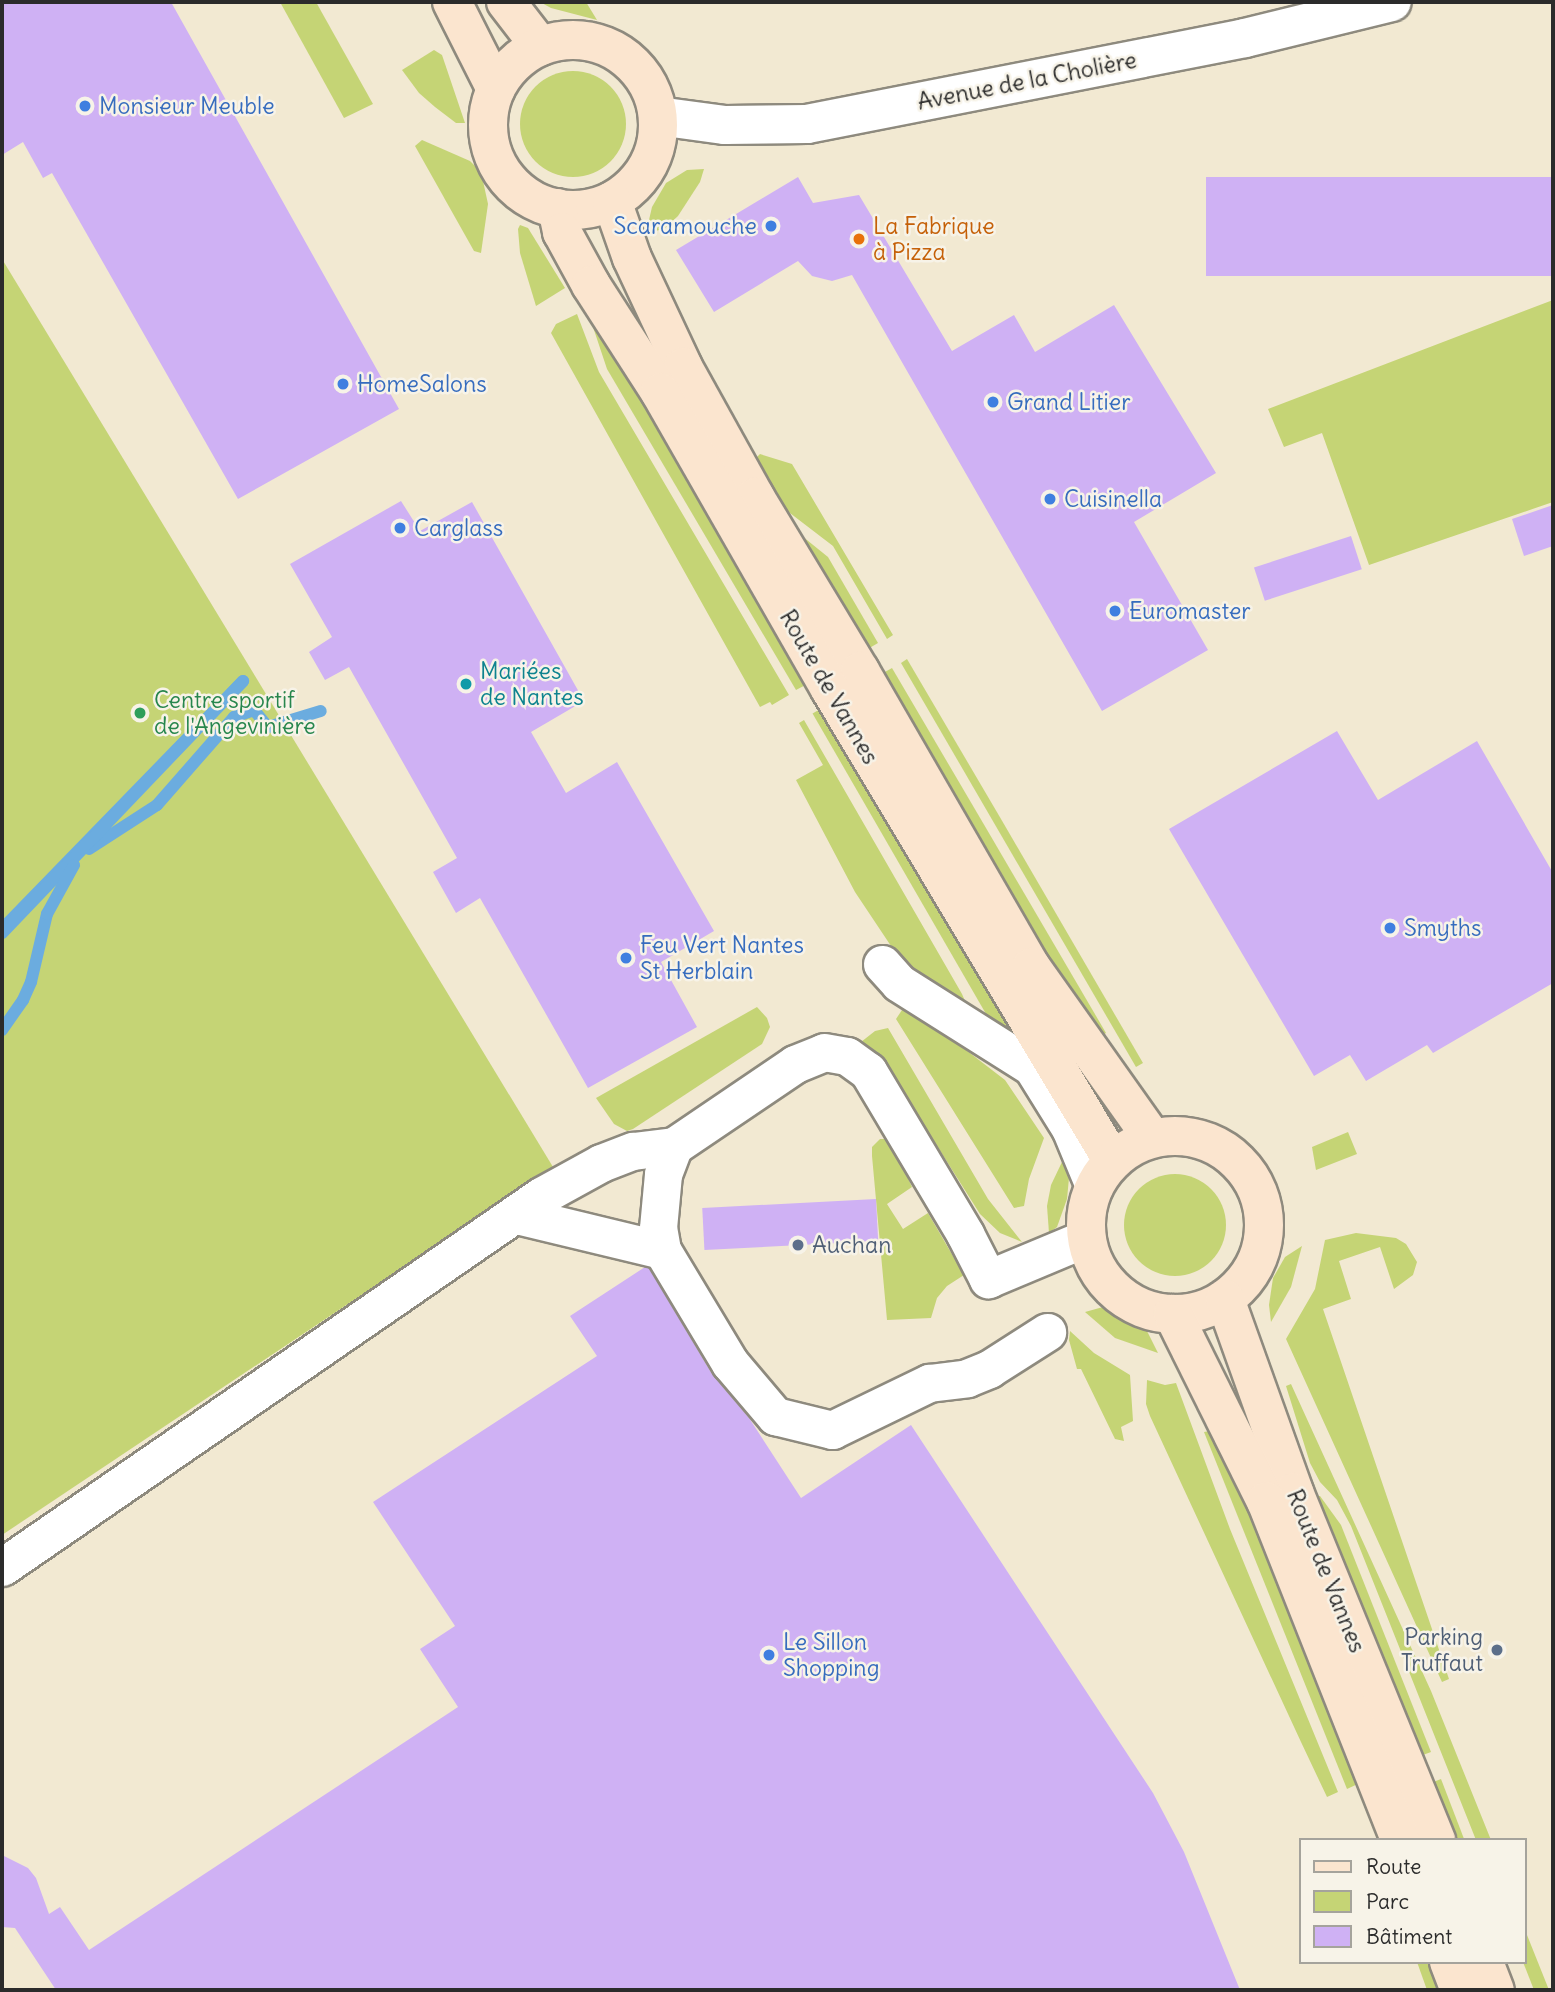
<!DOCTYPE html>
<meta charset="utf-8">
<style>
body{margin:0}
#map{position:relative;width:1555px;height:1992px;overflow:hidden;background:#f2e9d2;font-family:Delius,sans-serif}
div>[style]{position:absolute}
.green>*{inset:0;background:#c5d475;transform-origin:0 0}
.round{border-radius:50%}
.stream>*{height:12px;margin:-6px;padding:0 6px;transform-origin:6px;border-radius:6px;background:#6bacdf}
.building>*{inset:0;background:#cfb1f4;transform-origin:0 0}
.roads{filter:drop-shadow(2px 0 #8e8a7e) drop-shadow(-2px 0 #8e8a7e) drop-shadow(0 2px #8e8a7e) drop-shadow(0 -2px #8e8a7e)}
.minor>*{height:37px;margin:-18.5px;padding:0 18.5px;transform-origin:18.5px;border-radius:18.5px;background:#fff}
.tertiary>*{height:38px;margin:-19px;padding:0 19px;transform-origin:19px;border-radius:19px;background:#fff}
.secondary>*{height:38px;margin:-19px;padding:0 19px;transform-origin:19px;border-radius:19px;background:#fbe5cf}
.secondary>.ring{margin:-19px;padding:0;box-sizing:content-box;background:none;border:38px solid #fbe5cf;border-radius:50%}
.dots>*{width:19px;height:19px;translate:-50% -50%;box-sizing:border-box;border:4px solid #f7f3e8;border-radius:50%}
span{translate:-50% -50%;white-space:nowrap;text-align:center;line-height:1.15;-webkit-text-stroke:5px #f7f3e8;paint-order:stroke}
.street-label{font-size:23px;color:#2b2b2b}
.shop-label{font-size:23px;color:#366cbe}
.left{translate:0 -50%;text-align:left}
.right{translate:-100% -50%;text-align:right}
.food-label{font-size:23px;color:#c56008}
.culture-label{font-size:23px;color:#0d838f}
.leisure-label{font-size:23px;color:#27864d}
.service-label{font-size:23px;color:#4e5e75}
.frame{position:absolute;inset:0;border:4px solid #2b2b2b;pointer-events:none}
.legend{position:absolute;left:1299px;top:1838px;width:228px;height:126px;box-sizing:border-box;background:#f7f3e8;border:2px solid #a5a39c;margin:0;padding:9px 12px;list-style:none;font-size:21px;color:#2b2b2b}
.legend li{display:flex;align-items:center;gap:14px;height:35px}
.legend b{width:35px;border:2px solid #a5a39c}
</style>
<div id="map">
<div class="green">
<i style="clip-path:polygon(280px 2px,316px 2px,373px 104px,344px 118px)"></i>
<i style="clip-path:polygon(540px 2px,586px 2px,597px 20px,551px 8px)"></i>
<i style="clip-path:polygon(434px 50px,442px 55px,465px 123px,456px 123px,435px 107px,419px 93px,402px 70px)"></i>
<i class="round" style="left:520px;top:71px;width:106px;height:106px"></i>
<i style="clip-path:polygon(422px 140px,470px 161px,481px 172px,488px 204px,481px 253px,474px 251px,415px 146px)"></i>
<i style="clip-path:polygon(704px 169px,700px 182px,678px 216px,665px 228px,653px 232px,649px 220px,652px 207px,666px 183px,687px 170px)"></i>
<i style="clip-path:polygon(520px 225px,528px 228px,565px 288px,536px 306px,520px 253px,518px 229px)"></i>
<i style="clip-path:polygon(2px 259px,553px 1167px,2px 1535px)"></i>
<i style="clip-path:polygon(1553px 300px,1553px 502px,1369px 565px,1322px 433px,1284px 447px,1268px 409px)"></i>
<i style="clip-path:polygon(577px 314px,599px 372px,789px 695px,772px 705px,770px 702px,760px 707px,551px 333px,556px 324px)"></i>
<i style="clip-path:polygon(598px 320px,813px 681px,796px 690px,607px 369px,592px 324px)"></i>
<i style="clip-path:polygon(760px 454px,792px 464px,893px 635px,887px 639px,833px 546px,786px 510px,756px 458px)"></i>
<i style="clip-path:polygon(797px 532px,828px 557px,878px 643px,861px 653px)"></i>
<i style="clip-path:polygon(907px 659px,1001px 819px,1143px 1063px,1136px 1067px,901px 663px)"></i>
<i style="clip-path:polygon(892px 668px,986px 828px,1106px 1033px,1101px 1036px,1053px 972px,876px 677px)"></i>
<i style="left:829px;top:704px;width:395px;height:19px;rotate:60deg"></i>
<i style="clip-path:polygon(804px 720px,962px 994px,965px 1001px,960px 1007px,901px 961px,855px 892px,796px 780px,823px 765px,799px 723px)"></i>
<i style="clip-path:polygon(757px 1007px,767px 1018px,770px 1027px,762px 1044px,633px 1129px,627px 1131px,614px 1124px,596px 1098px)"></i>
<i style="clip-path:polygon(910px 1007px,1005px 1080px,1044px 1138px,1029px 1179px,1024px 1206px,1014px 1208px,896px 1019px,902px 1010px)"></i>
<i style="clip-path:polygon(888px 1028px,988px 1199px,1022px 1242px,1000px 1233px,980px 1214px,884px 1062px,861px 1042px,875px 1031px)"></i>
<i style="clip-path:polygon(1348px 1132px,1357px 1154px,1316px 1170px,1312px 1147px)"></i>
<i style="clip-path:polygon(880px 1139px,890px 1139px,912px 1187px,887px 1204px,903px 1229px,928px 1213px,964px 1275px,947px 1286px,937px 1298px,931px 1318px,887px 1320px,872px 1156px,872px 1147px)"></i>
<i style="clip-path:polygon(1062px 1162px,1069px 1178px,1067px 1199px,1057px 1227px,1049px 1233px,1047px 1206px,1051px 1185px)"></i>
<i class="round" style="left:1124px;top:1174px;width:102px;height:102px"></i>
<i style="clip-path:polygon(1356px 1233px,1396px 1238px,1406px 1244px,1417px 1262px,1413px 1275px,1394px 1289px,1380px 1247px,1339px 1261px,1351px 1299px,1323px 1309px,1449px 1679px,1442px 1682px,1286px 1339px,1315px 1289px,1325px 1240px)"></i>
<i style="clip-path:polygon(1302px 1246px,1291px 1287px,1271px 1322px,1269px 1305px,1273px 1278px,1285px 1257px)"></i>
<i style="clip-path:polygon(1103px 1307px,1147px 1331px,1158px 1353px,1115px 1338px,1085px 1312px)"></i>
<i style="clip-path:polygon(1070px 1331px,1094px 1353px,1130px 1375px,1133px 1421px,1121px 1427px,1124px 1441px,1115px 1439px,1081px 1369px,1077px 1369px,1069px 1340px)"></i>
<i style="clip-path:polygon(1147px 1380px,1165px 1385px,1176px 1383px,1230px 1529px,1338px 1792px,1327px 1797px,1301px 1742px,1150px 1416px,1146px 1404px)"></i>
<i style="clip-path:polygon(1291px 1384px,1431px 1691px,1491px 1840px,1476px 1840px,1351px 1526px,1337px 1500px,1320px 1482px,1310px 1463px,1286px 1386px)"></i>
<i style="clip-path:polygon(1215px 1430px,1241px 1485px,1362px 1782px,1347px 1789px,1204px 1432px)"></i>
<i style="clip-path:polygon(1310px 1496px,1320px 1496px,1341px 1525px,1431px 1752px,1412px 1759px)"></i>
<i style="left:1441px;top:1779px;width:66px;height:15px;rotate:69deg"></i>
<i style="clip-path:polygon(1525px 1930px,1549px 1990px,1534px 1990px,1523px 1962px)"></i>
<i style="clip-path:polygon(1417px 1962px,1436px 1962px,1448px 1990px,1427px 1990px)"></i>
</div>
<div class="stream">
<i style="left:89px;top:849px;width:81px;rotate:-32.9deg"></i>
<i style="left:157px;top:805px;width:117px;rotate:-48.8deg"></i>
<i style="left:234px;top:717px;width:21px;rotate:-19deg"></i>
<i style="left:254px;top:710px;width:22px;rotate:51deg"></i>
<i style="left:268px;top:727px;width:55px;rotate:-16.8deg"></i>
<i style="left:2px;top:929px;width:346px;rotate:-45.8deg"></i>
<i style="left:243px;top:681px;width:349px;rotate:133.7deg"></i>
<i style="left:2px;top:1030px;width:37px;rotate:-55deg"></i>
<i style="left:23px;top:1000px;width:20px;rotate:-66deg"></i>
<i style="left:31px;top:982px;width:70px;rotate:-76.8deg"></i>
<i style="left:47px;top:914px;width:56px;rotate:-61.1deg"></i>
</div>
<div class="building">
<i style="clip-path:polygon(2px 2px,171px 2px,399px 409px,238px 499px,52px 173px,43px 178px,23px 142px,2px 155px)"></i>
<i style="clip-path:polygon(798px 177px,813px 203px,859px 195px,952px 351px,1014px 315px,1035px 352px,1114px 305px,1216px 473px,1134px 522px,1208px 650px,1102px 711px,852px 275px,832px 281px,812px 276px,798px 261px,714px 312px,676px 250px)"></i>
<i style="left:1553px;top:177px;width:99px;height:347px;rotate:90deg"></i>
<i style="clip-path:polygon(401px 501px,420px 531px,472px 502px,584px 701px,531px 732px,566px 793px,617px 762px,714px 931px,661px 962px,697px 1027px,588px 1088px,480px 898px,456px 913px,433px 872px,457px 858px,349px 667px,325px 680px,309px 652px,332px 637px,290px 564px)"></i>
<i style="clip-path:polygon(1553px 505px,1553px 546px,1524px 556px,1512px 519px)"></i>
<i style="left:1351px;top:536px;width:35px;height:102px;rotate:72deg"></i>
<i style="clip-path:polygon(1337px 731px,1378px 800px,1477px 741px,1553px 873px,1553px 983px,1433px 1053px,1427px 1045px,1366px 1081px,1350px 1055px,1314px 1076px,1169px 829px)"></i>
<i style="left:876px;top:1199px;width:42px;height:174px;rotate:87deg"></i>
<i style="clip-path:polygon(645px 1267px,649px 1268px,712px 1374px,749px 1418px,801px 1498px,911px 1425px,1153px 1793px,1184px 1852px,1240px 1990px,56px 1990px,15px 1928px,2px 1927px,2px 1855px,28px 1868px,36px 1878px,49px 1914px,60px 1907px,89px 1950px,458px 1707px,420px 1649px,455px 1626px,373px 1502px,597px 1356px,570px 1316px)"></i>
</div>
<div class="roads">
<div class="minor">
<i style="left:882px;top:964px;width:25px;rotate:48deg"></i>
<i style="left:899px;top:983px;width:157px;rotate:32.3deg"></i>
<i style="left:1032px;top:1067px;width:72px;rotate:58.1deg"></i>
<i style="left:1070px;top:1128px;width:63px;rotate:67.5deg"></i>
<i style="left:517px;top:1215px;width:149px;rotate:13.6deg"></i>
<i style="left:662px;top:1250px;width:132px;rotate:59deg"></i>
<i style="left:730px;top:1363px;width:70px;rotate:49.7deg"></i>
<i style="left:775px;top:1416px;width:59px;rotate:13.8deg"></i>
<i style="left:832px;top:1430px;width:108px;rotate:-25.9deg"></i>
<i style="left:929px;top:1383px;width:38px;rotate:-7deg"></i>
<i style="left:967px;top:1378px;width:24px;rotate:-22deg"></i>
<i style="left:989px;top:1369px;width:69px;rotate:-32.5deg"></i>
<i style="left:662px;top:1250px;width:22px;rotate:-100deg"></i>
<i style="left:658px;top:1228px;width:54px;rotate:-84.7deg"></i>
<i style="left:663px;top:1174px;width:30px;rotate:-69deg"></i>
<i style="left:2px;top:1567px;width:654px;rotate:-34.54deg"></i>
<i style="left:541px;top:1196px;width:68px;rotate:-28.8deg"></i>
<i style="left:601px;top:1163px;width:34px;rotate:-21deg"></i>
<i style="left:633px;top:1151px;width:41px;rotate:-7deg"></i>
<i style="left:674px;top:1146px;width:146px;rotate:-34.1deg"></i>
<i style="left:795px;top:1064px;width:31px;rotate:-22deg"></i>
<i style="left:824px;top:1052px;width:23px;rotate:10deg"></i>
<i style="left:847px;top:1056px;width:26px;rotate:36deg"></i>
<i style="left:868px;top:1071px;width:190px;rotate:59.2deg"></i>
<i style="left:965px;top:1234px;width:51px;rotate:62.9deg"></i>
<i style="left:988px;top:1279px;width:106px;rotate:-22.7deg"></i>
</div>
<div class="tertiary">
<i style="left:658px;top:116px;width:68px;rotate:7.7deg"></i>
<i style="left:725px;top:125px;width:82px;rotate:-0.7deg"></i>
<i style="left:807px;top:124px;width:446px;rotate:-11.1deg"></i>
<i style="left:1245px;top:38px;width:151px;rotate:-13.8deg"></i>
</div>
<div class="secondary">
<i style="left:452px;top:2px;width:97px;rotate:63.2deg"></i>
<i style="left:506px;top:2px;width:56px;rotate:52.3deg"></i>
<i class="ring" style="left:488px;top:40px;width:132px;height:132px"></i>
<i style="left:612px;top:201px;width:60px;rotate:70.7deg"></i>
<i style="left:632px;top:258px;width:120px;rotate:64.9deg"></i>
<i style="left:683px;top:367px;width:149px;rotate:61deg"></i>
<i style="left:755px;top:497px;width:203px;rotate:58.9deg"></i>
<i style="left:860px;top:671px;width:342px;rotate:60deg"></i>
<i style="left:1031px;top:967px;width:209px;rotate:54.7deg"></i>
<i style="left:557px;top:208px;width:25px;rotate:78deg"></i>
<i style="left:562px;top:232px;width:60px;rotate:61.3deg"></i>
<i style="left:591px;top:285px;width:127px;rotate:57.2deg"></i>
<i style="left:660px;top:392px;width:342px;rotate:60.2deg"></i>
<i style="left:830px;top:689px;width:549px;rotate:59.09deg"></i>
<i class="ring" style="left:1086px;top:1136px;width:140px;height:140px"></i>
<i style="left:1225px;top:1299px;width:205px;rotate:70.3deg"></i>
<i style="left:1294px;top:1492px;width:376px;rotate:67.8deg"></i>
<i style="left:1173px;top:1314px;width:209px;rotate:63.6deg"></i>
<i style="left:1266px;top:1501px;width:365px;rotate:68.4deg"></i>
<i style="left:1449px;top:1962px;width:30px;rotate:69deg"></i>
<i style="left:1484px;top:1962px;width:30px;rotate:69deg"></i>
</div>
</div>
<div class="dots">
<i style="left:85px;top:106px;background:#3f7fe0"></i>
<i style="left:771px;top:226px;background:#3f7fe0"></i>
<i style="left:859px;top:239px;background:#e8710a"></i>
<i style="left:343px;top:384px;background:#3f7fe0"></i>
<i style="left:993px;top:402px;background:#3f7fe0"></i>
<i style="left:1050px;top:499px;background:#3f7fe0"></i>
<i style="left:400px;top:528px;background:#3f7fe0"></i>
<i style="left:1115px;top:611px;background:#3f7fe0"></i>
<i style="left:466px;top:684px;background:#0f9aa8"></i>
<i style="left:140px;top:713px;background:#2e9e5b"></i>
<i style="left:1390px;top:928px;background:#3f7fe0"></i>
<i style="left:626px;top:958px;background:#3f7fe0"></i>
<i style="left:798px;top:1245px;background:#5c6f8a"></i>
<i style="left:1497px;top:1650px;background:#5c6f8a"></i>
<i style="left:769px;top:1655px;background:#3f7fe0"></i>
</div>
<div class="street-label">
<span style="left:1027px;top:81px;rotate:-11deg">Avenue de la Cholière</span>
<span style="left:829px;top:687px;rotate:60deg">Route de Vannes</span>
<span style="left:1326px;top:1571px;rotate:68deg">Route de Vannes</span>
</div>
<div class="shop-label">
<span class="left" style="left:99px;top:106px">Monsieur Meuble</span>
<span class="right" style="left:757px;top:226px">Scaramouche</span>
<span class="left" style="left:357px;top:384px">HomeSalons</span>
<span class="left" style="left:1007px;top:402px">Grand Litier</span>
<span class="left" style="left:1064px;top:499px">Cuisinella</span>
<span class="left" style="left:414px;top:528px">Carglass</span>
<span class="left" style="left:1129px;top:611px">Euromaster</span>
<span class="left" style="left:1404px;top:928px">Smyths</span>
<span class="left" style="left:640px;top:958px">Feu Vert Nantes<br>St Herblain</span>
<span class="left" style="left:783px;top:1655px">Le Sillon<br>Shopping</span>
</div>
<div class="food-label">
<span class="left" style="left:873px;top:239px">La Fabrique<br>à Pizza</span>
</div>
<div class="culture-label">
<span class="left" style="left:480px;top:684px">Mariées<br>de Nantes</span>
</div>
<div class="leisure-label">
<span class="left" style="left:154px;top:713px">Centre sportif<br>de l'Angevinière</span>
</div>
<div class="service-label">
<span class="left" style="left:812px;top:1245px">Auchan</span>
<span class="right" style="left:1483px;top:1650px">Parking<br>Truffaut</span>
</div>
<div class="frame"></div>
<ul class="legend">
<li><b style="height:9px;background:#fbe5cf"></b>Route</li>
<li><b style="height:19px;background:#c5d475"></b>Parc</li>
<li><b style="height:19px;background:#cfb1f4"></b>Bâtiment</li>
</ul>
</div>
